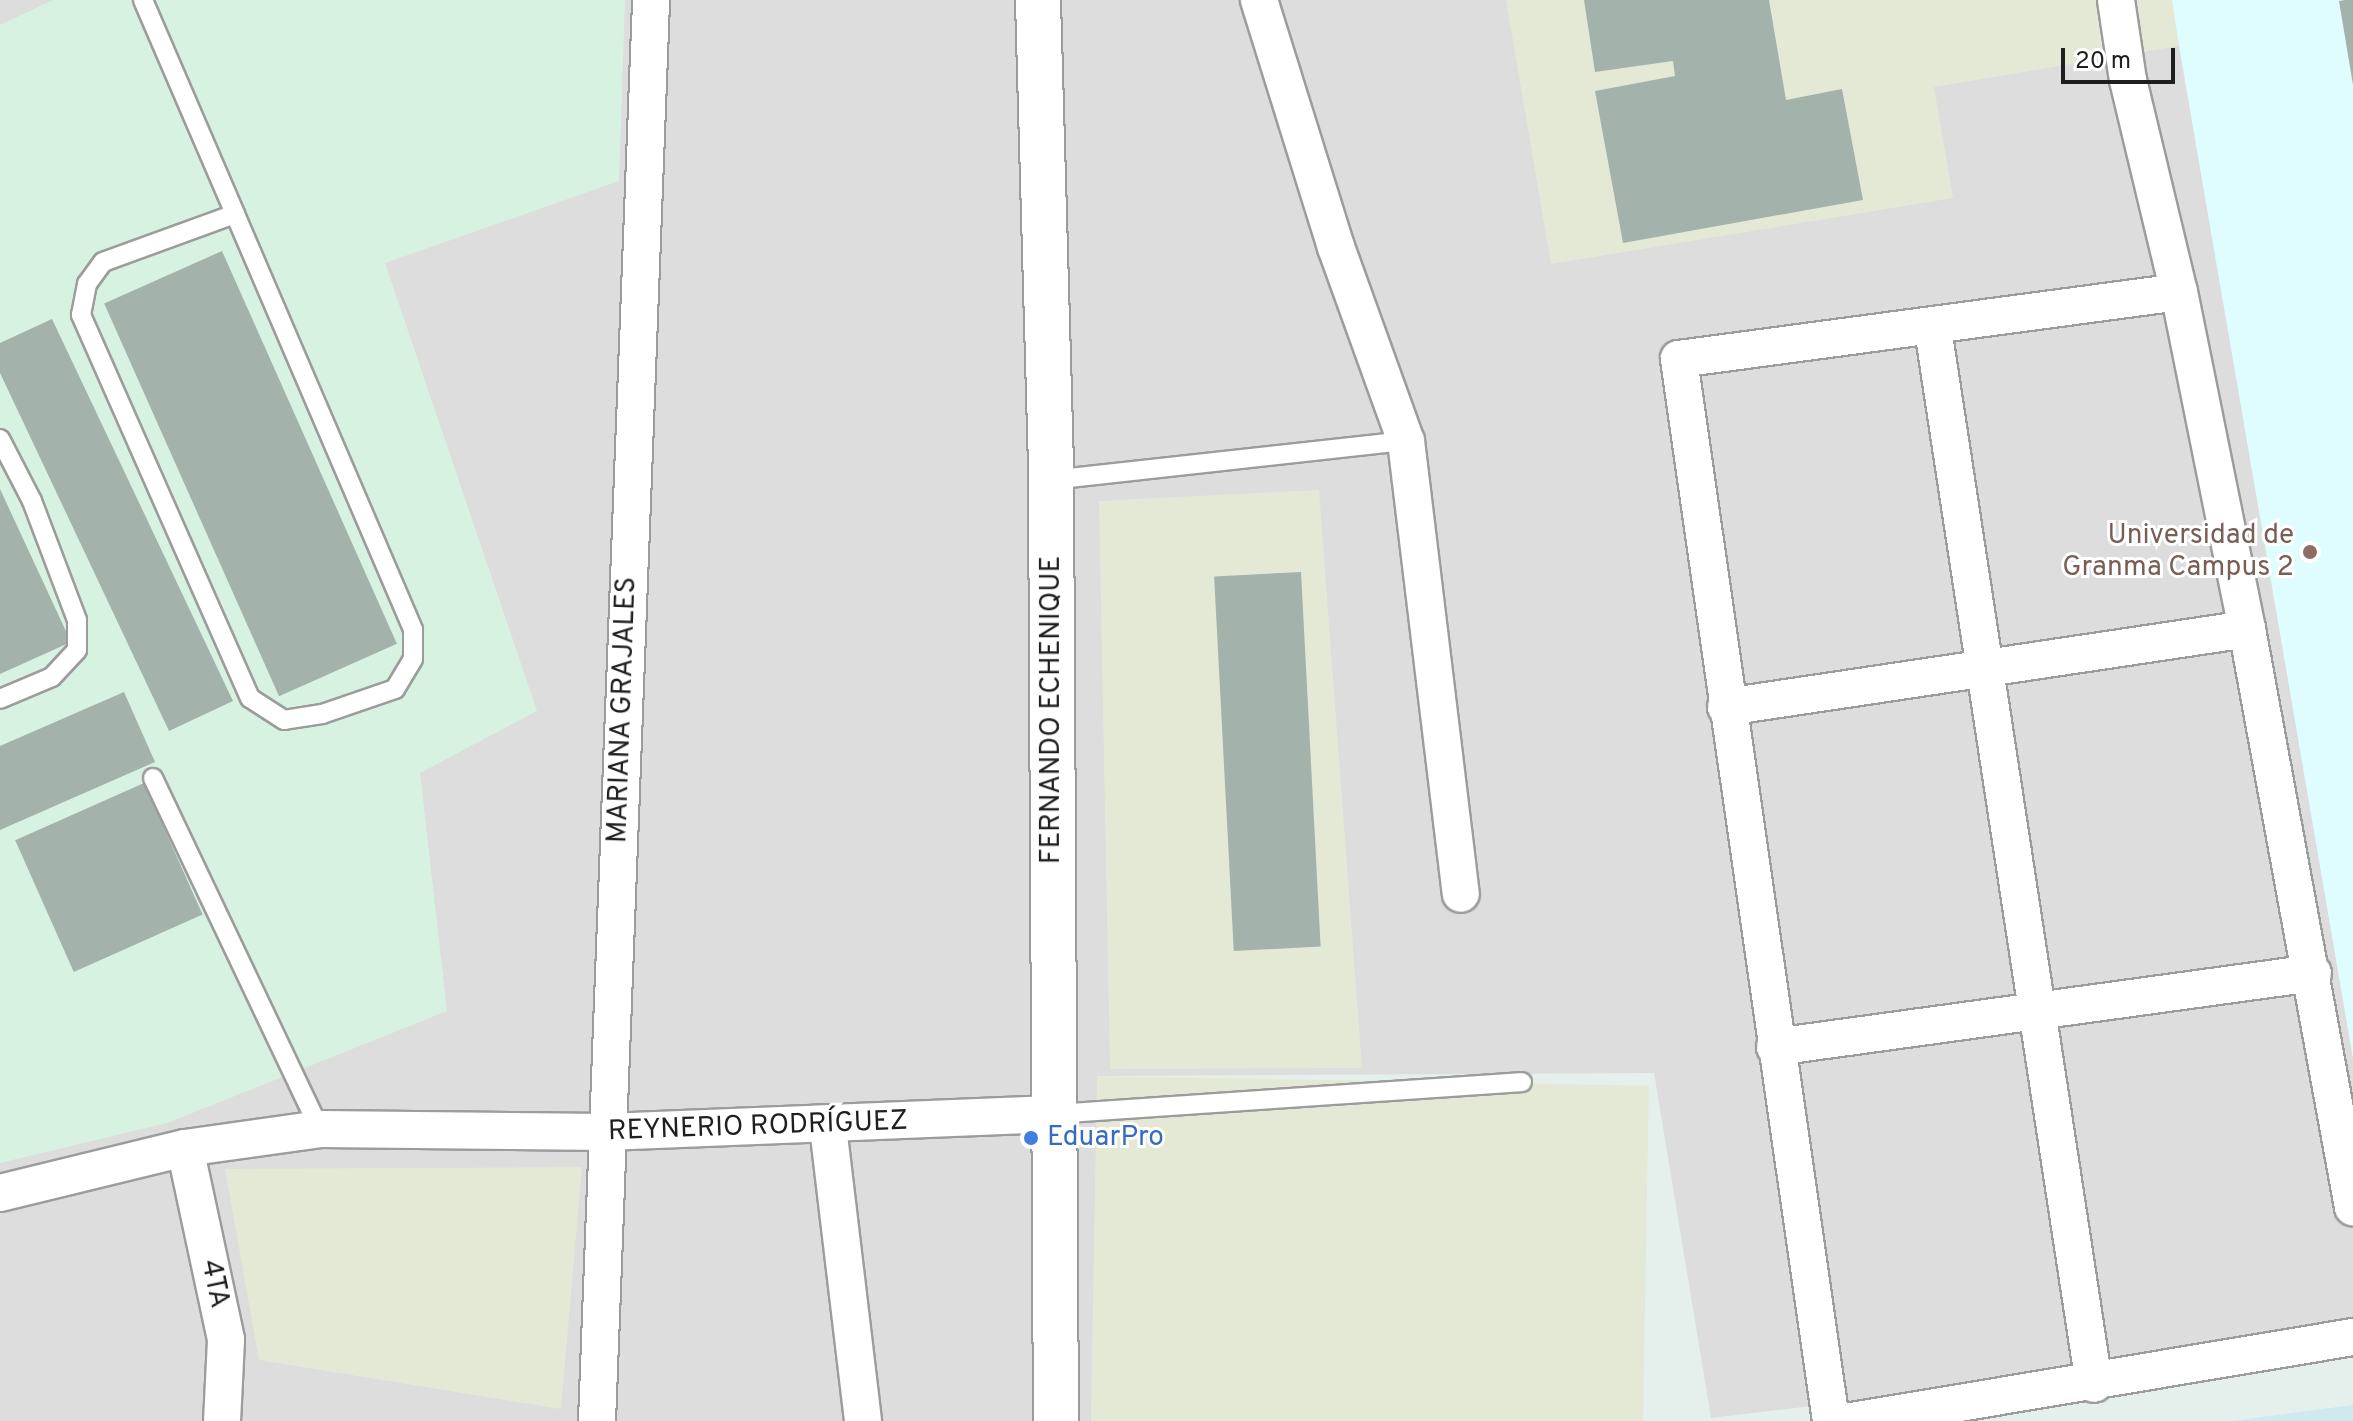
<!DOCTYPE html>
<meta charset="utf-8">
<style>
body{margin:0}
#map{position:relative;width:2353px;height:1421px;overflow:hidden;background:#e5f0ed;font-family:Overpass,sans-serif}
div>[style]{position:absolute}
.residential>*{inset:0;background:#dcdddc}
.industrial>*{inset:0;background:#e4e9d6;transform-origin:0 0}
.education>*{inset:0;background:#dffcff}
.military>*{inset:0;background:#d8f2e2}
.farmland>*{inset:0;background:#d0e9ef}
.building>*{inset:0;background:#a4b2ac;transform-origin:0 0}
.roads{filter:drop-shadow(2px 0 #9c9c9c) drop-shadow(-2px 0 #9c9c9c) drop-shadow(0 2px #9c9c9c) drop-shadow(0 -2px #9c9c9c)}
.service>*{height:18px;margin:-9px;padding:0 9px;transform-origin:9px;border-radius:9px;background:#fff}
.minor>*{height:36px;margin:-18px;padding:0 18px;transform-origin:18px;border-radius:18px;background:#fff}
.tertiary>*{height:44px;margin:-22px;padding:0 22px;transform-origin:22px;border-radius:22px;background:#fff}
.dots>*{width:22px;height:22px;translate:-50% -50%;box-sizing:border-box;border:4px solid #fff;border-radius:50%}
span{translate:-50% -50%;white-space:nowrap;text-align:center;line-height:1.15;-webkit-text-stroke:6px #fff;paint-order:stroke}
.education-label{font-size:28px;color:#785e54}
.right{translate:-100% -50%;text-align:right}
.street-label{font-size:28px;color:#1f1f1f}
.shop-label{font-size:28px;color:#366cbe}
.left{translate:0 -50%;text-align:left}
.scale{position:absolute;left:2061px;top:48px;width:114px;height:36px;box-sizing:border-box;border:4px solid #1f1f1f;border-top:0;padding-left:10px;font-size:24px;line-height:28px;white-space:nowrap;color:#1f1f1f;-webkit-text-stroke:6px #fff;paint-order:stroke}
</style>
<div id="map">
<div class="residential">
<i style="clip-path:polygon(0 0,2172px 0,2353px 1058px,2353px 1342px,1711px 1418px,1654px 1073px,1097px 1076px,1102px 1421px,0 1421px)"></i>
</div>
<div class="industrial">
<i style="clip-path:polygon(1506px 0,2172px 0,2179px 46px,1934px 87px,1953px 198px,1551px 264px)"></i>
<i style="clip-path:polygon(1319px 490px,1362px 1068px,1110px 1069px,1099px 501px)"></i>
<i style="left:1097px;top:1076px;width:552px;height:345px;rotate:1deg"></i>
<i style="clip-path:polygon(582px 1167px,561px 1409px,259px 1360px,225px 1169px)"></i>
</div>
<div class="education">
<i style="clip-path:polygon(2172px 0,2353px 0,2353px 1058px,2179px 46px)"></i>
</div>
<div class="military">
<i style="clip-path:polygon(53px 0,625px 0,619px 181px,385px 263px,537px 711px,420px 773px,447px 1011px,167px 1123px,0 1163px,0 25px)"></i>
</div>
<div class="farmland">
<i style="clip-path:polygon(2353px 1405px,2353px 1421px,2232px 1421px)"></i>
</div>
<div class="building">
<i style="clip-path:polygon(1584px 0,1769px 0,1786px 100px,1842px 89px,1863px 200px,1623px 243px,1595px 91px,1675px 76px,1673px 61px,1595px 72px)"></i>
<i style="clip-path:polygon(2345px 0,2353px 0,2353px 85px,2339px 1px)"></i>
<i style="left:222px;top:251px;width:430px;height:129px;rotate:66deg"></i>
<i style="clip-path:polygon(52px 319px,233px 701px,169px 731px,0 373px,0 343px)"></i>
<i style="clip-path:polygon(0 489px,71px 642px,0 674px)"></i>
<i style="left:1301px;top:572px;width:375px;height:87px;rotate:87deg"></i>
<i style="clip-path:polygon(124px 692px,155px 762px,0 830px,0 746px)"></i>
<i style="left:144px;top:783px;width:144px;height:141px;rotate:66deg"></i>
</div>
<div class="roads">
<div class="service">
<i style="left:143px;top:0;width:233px;rotate:66.7deg"></i>
<i style="left:235px;top:214px;width:452px;rotate:66.8deg"></i>
<i style="left:413px;top:630px;width:29px;rotate:90deg"></i>
<i style="left:413px;top:659px;width:35px;rotate:121deg"></i>
<i style="left:395px;top:689px;width:77px;rotate:161.1deg"></i>
<i style="left:322px;top:714px;width:38px;rotate:171deg"></i>
<i style="left:284px;top:720px;width:40px;rotate:-147.1deg"></i>
<i style="left:250px;top:698px;width:419px;rotate:-113.8deg"></i>
<i style="left:81px;top:315px;width:32px;rotate:-79deg"></i>
<i style="left:87px;top:284px;width:27px;rotate:-54deg"></i>
<i style="left:103px;top:262px;width:140px;rotate:-20deg"></i>
<i style="left:0;top:439px;width:70px;rotate:62.7deg"></i>
<i style="left:32px;top:501px;width:127px;rotate:69.3deg"></i>
<i style="left:77px;top:620px;width:30px;rotate:90deg"></i>
<i style="left:77px;top:650px;width:37px;rotate:133deg"></i>
<i style="left:52px;top:677px;width:56px;rotate:157.1deg"></i>
<i style="left:1051px;top:480px;width:357px;rotate:-6.3deg"></i>
<i style="left:153px;top:778px;width:389px;rotate:64.6deg"></i>
<i style="left:1054px;top:1114px;width:469px;rotate:-3.9deg"></i>
</div>
<div class="minor">
<i style="left:1259px;top:0;width:259px;rotate:72.7deg"></i>
<i style="left:1336px;top:247px;width:206px;rotate:70.2deg"></i>
<i style="left:1406px;top:441px;width:456px;rotate:83.1deg"></i>
<i style="left:2116px;top:0;width:81px;rotate:81.5deg"></i>
<i style="left:2128px;top:80px;width:218px;rotate:76.5deg"></i>
<i style="left:2179px;top:292px;width:344px;rotate:78.6deg"></i>
<i style="left:2247px;top:629px;width:588px;rotate:79.61deg"></i>
<i style="left:1933px;top:329px;width:1067px;rotate:81.32deg"></i>
<i style="left:1726px;top:707px;width:527px;rotate:-8.51deg"></i>
<i style="left:1775px;top:1047px;width:543px;rotate:-7.83deg"></i>
<i style="left:828px;top:1127px;width:296px;rotate:83.2deg"></i>
<i style="left:185px;top:1148px;width:196px;rotate:77.9deg"></i>
<i style="left:226px;top:1340px;width:81px;rotate:92.8deg"></i>
<i style="left:0;top:1193px;width:190px;rotate:-13.7deg"></i>
<i style="left:185px;top:1148px;width:136px;rotate:-8deg"></i>
<i style="left:320px;top:1129px;width:286px;rotate:0.6deg"></i>
<i style="left:606px;top:1132px;width:447px;rotate:-2.3deg"></i>
<i style="left:597px;top:1421px;width:1422px;rotate:-87.82deg"></i>
<i style="left:1831px;top:1421px;width:1073px;rotate:-98.15deg"></i>
<i style="left:1679px;top:359px;width:504px;rotate:-7.63deg"></i>
<i style="left:1852px;top:1421px;width:508px;rotate:-9.52deg"></i>
</div>
<div class="tertiary">
<i style="left:1038px;top:0;width:480px;rotate:88.4deg"></i>
<i style="left:1051px;top:480px;width:941px;rotate:89.7deg"></i>
</div>
</div>
<div class="dots">
<i style="left:2310px;top:552px;background:#8d6e63"></i>
<i style="left:1031px;top:1138px;background:#3f7fe0"></i>
</div>
<div class="education-label">
<span class="right" style="left:2294px;top:552px">Universidad de<br>Granma Campus 2</span>
</div>
<div class="street-label">
<span style="left:623px;top:710px;rotate:-88deg">MARIANA GRAJALES</span>
<span style="left:1052px;top:710px;rotate:-90deg">FERNANDO ECHENIQUE</span>
<span style="left:758px;top:1127px;rotate:-2deg">REYNERIO RODRÍGUEZ</span>
<span style="left:214px;top:1284px;rotate:78deg">4TA</span>
</div>
<div class="shop-label">
<span class="left" style="left:1047px;top:1138px">EduarPro</span>
</div>
<div class="scale">20 m</div>
</div>
